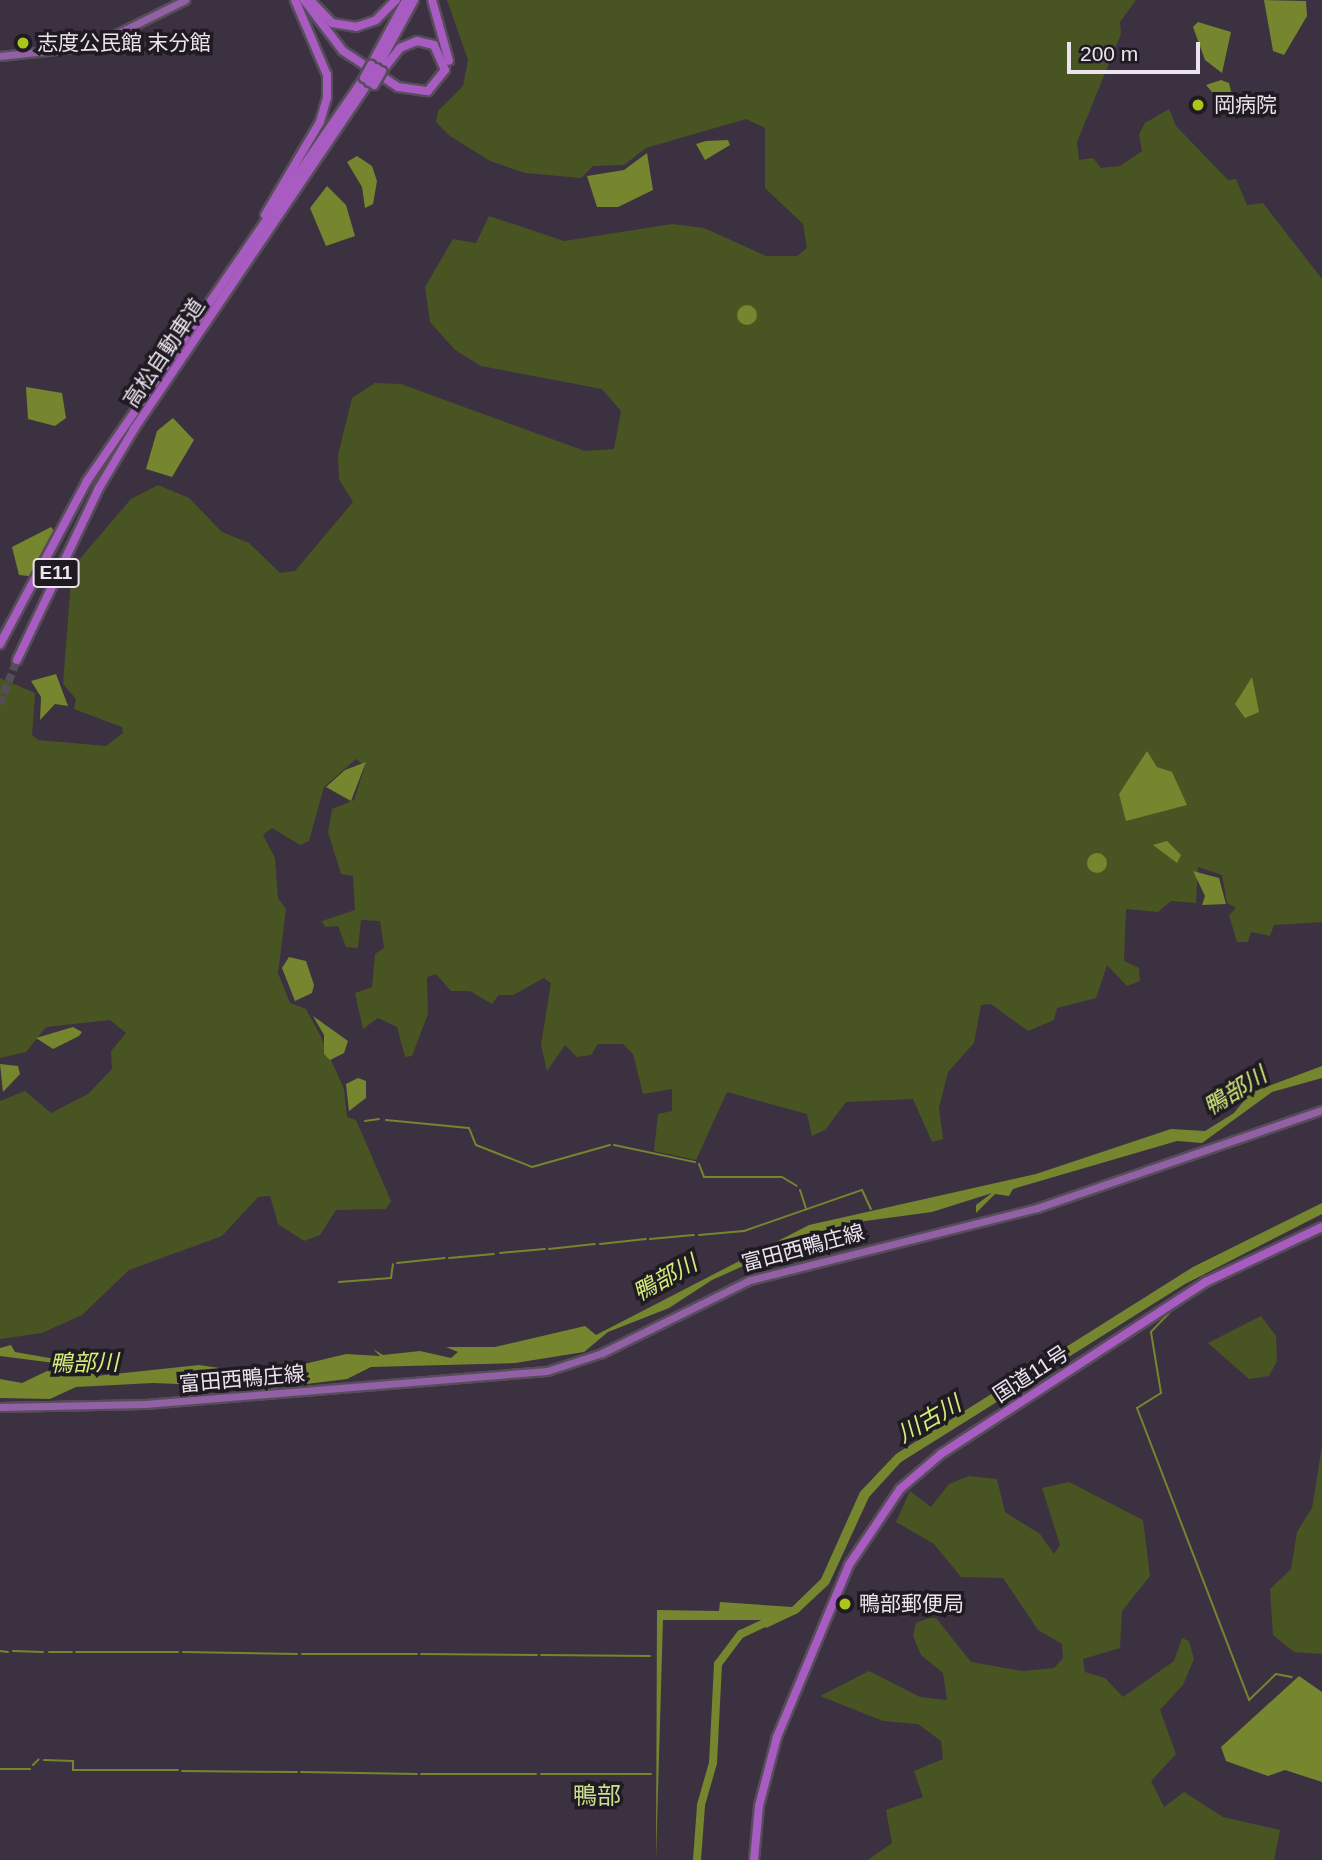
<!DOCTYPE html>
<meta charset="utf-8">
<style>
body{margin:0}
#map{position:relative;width:1322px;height:1860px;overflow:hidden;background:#3c3140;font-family:Arial,"Noto Sans JP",sans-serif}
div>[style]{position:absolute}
.green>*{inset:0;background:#495423}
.water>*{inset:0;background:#75862f}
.round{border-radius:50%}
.stream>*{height:2px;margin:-1px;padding:0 1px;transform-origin:1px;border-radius:1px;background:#75862f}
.river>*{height:8px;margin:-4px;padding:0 4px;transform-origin:4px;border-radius:4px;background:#75862f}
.highway-tunnel>*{height:8px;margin-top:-4px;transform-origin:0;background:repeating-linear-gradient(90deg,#564c5a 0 8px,transparent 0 12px)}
.roads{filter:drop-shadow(2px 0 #574d5a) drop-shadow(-2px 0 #574d5a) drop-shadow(0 2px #574d5a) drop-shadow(0 -2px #574d5a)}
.major>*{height:7px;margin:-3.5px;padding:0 3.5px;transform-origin:3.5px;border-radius:3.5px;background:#9260a4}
.highway>*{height:8px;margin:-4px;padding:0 4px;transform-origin:4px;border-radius:4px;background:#a85cc2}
.bridges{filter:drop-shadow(2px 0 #574d5a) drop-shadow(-2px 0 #574d5a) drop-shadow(0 2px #574d5a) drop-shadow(0 -2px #574d5a)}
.highway-bridge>*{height:8px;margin:-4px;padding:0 4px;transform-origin:4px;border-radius:4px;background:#a85cc2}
.dots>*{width:19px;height:19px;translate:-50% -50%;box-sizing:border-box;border:4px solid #201b22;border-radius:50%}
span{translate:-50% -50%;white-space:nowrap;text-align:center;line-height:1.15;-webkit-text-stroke:7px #201b22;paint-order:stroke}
.shield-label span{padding:2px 5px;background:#201b22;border:2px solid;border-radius:5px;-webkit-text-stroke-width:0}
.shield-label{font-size:19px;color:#ebe4ee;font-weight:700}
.poi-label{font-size:21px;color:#ebe4ee}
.left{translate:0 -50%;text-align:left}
.street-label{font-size:21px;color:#ebe4ee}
.water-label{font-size:23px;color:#d4ee7b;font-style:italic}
.quarter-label{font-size:24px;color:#cadd91}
.scale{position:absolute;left:1067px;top:42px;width:133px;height:32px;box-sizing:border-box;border:4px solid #ebe4ee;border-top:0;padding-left:9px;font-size:21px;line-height:24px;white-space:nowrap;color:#ebe4ee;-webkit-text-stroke:5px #201b22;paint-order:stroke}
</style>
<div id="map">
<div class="green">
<i style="clip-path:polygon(447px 0,1136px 0,1120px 22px,1121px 34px,1077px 142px,1079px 160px,1093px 158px,1101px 168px,1120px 166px,1142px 151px,1139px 134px,1145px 123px,1169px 109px,1176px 126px,1228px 180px,1236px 179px,1247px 205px,1263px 203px,1322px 279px,1322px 922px,1274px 925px,1270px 936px,1251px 932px,1248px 942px,1237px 942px,1229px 915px,1236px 908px,1227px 903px,1222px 875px,1198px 867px,1196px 903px,1171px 901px,1158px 912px,1126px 909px,1124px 961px,1139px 968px,1140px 981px,1127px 986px,1107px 965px,1096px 998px,1057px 1008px,1054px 1020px,1028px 1031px,991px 1004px,981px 1005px,974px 1043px,948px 1072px,939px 1108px,943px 1139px,932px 1142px,913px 1099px,846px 1102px,825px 1130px,812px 1136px,807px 1114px,727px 1092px,696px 1160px,654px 1151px,658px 1114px,672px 1111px,672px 1089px,643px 1094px,633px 1054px,623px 1044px,598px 1044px,591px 1055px,577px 1057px,565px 1045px,547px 1071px,541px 1045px,551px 983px,544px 978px,513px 995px,499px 995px,492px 1004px,470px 991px,451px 991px,436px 974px,427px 977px,428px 1014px,412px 1056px,405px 1057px,397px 1027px,378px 1018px,363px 1029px,355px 993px,372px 987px,375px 954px,384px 948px,380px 921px,361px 920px,358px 948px,346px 947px,338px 926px,325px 927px,322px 921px,355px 910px,353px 876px,341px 874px,328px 832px,332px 809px,354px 800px,365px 766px,356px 759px,324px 787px,309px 841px,300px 845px,272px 828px,263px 835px,275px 858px,278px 898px,286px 909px,278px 973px,290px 1003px,306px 1009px,320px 1035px,344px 1089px,347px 1117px,356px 1120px,391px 1201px,386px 1209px,336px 1210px,320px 1235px,304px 1241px,278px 1224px,270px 1196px,258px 1197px,222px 1236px,129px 1270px,82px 1315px,42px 1333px,0 1339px,0 1101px,25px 1091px,51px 1113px,88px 1094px,112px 1069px,111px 1051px,126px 1033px,110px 1020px,46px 1027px,26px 1052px,0 1058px,0 678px,35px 693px,32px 735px,38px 740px,106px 746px,123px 733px,122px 727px,74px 709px,76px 699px,63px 684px,72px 568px,131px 499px,158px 485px,189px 498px,222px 532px,249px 543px,280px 573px,295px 571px,353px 502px,339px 479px,338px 455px,352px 398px,375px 383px,401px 384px,585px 451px,614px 449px,621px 411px,602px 389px,481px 366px,455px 350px,430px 322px,425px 287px,453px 239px,476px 243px,489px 216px,564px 241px,672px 224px,704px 228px,766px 256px,797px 256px,807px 248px,803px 224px,765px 188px,765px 128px,746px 119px,646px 148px,624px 165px,593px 166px,581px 178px,525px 173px,490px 161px,450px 136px,436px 122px,438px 111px,463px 86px,468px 60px)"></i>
<i style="clip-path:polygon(1261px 1316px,1276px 1336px,1277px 1361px,1269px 1376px,1249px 1379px,1208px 1343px)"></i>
<i style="clip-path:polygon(1322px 1446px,1322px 1654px,1294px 1652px,1273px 1635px,1270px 1589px,1291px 1569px,1297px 1532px,1312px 1508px)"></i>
<i style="clip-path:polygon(969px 1476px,997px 1479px,1005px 1512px,1040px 1534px,1054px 1554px,1060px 1545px,1042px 1488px,1069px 1482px,1143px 1520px,1150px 1576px,1122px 1611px,1120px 1648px,1083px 1659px,1085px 1672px,1105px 1678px,1123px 1697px,1174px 1661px,1182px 1638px,1189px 1641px,1194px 1659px,1183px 1685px,1160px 1710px,1176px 1754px,1151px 1781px,1164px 1807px,1184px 1792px,1223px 1817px,1280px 1830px,1274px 1860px,868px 1860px,892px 1843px,886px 1810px,923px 1797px,914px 1771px,943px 1759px,941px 1741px,918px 1724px,883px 1721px,820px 1696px,869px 1671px,920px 1697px,947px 1700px,943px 1673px,921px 1655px,913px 1636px,916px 1623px,929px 1618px,936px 1618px,971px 1662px,1022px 1671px,1054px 1668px,1063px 1658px,1062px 1644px,1038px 1630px,1003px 1578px,961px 1577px,934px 1544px,896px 1522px,910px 1491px,931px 1507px,949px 1484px)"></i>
</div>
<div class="water">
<i style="clip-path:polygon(1264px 0,1306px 1px,1307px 16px,1284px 55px,1273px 51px)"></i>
<i style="clip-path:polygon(1198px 22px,1231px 32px,1222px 73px,1205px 60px,1193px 27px)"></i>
<i style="clip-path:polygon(1221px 80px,1229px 83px,1236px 111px,1229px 112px,1206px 85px)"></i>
<i style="clip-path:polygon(706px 141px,728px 140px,730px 145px,705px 160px,696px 144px)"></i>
<i style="clip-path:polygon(647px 153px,653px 190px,618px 207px,597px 207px,587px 176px,624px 170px)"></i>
<i style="clip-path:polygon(357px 156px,372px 166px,377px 181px,373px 204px,365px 208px,362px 187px,347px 162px)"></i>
<i style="clip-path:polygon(327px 186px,346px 205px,355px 236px,326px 246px,310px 208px)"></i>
<i class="round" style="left:737px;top:305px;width:20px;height:20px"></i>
<i style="clip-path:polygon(26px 387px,62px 393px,66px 418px,55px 426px,28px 419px)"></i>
<i style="clip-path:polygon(173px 418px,194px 440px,172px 477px,146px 469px,157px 431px)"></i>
<i style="clip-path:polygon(51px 527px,59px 537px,38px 577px,19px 575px,12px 547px)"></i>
<i style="clip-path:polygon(56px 674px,68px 706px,55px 704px,40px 720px,41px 697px,31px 681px)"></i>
<i style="clip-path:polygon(1252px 677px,1259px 712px,1245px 718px,1235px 704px)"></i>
<i style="clip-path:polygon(1147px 751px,1157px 767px,1172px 772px,1187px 805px,1126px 821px,1119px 794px)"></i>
<i style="clip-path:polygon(366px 762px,351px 801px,326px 787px,345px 770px)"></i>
<i style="clip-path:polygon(1167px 841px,1181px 855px,1177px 863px,1153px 845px)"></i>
<i class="round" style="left:1087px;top:853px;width:20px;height:20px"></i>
<i style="clip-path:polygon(1193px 871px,1219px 878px,1226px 904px,1202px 905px,1205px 896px)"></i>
<i style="clip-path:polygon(289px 957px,306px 961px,314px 985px,312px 993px,295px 1001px,282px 968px)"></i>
<i style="clip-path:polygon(313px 1016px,348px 1041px,344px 1053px,330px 1060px,324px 1054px,324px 1035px)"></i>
<i style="clip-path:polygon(73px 1027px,82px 1032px,79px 1036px,53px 1049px,36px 1038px)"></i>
<i style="clip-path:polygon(0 1064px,18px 1066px,20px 1074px,3px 1092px)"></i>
<i style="clip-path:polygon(1322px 1066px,1322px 1078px,1272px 1092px,1202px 1143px,1177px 1141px,1013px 1189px,1009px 1196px,995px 1194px,976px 1213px,976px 1205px,992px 1193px,932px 1212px,865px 1221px,781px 1249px,712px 1280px,669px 1308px,608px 1332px,584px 1352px,515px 1363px,371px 1367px,347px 1379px,274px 1388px,153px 1383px,76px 1387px,50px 1399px,0 1398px,0 1379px,22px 1383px,47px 1371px,91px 1377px,76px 1375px,70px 1365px,0 1356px,0 1348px,11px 1345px,15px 1352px,72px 1362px,96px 1376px,199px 1365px,254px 1373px,306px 1369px,296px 1366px,346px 1354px,380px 1356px,373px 1349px,383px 1355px,420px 1351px,451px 1358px,458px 1352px,446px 1347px,495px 1347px,585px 1326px,596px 1335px,809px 1225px,1036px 1174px,1171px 1129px,1205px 1131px,1234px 1113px,1250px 1093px)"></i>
<i style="clip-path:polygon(358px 1078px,366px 1081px,366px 1098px,349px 1111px,346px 1084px)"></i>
<i style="clip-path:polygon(1322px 1203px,1322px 1214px,1185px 1284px,901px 1462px,869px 1497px,829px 1584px,798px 1613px,766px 1628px,761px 1620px,663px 1620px,656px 1860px,657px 1610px,719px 1611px,720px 1602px,792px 1607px,821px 1579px,860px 1492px,896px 1454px,1193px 1267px)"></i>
<i style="clip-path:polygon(1299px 1676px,1322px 1692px,1322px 1782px,1285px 1770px,1268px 1776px,1226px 1761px,1221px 1747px)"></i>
</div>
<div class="stream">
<i style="left:386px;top:1120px;width:83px;rotate:5.5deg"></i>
<i style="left:469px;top:1128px;width:18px;rotate:68deg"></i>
<i style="left:476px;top:1145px;width:60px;rotate:21.4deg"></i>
<i style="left:532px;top:1167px;width:81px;rotate:-15.8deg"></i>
<i style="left:365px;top:1121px;width:14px;rotate:-8deg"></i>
<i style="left:614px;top:1145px;width:83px;rotate:11.9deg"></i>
<i style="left:699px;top:1164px;width:14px;rotate:69deg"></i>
<i style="left:704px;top:1177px;width:78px"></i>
<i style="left:782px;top:1177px;width:17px;rotate:31deg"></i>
<i style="left:800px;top:1190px;width:20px;rotate:72deg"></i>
<i style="left:699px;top:1235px;width:45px;rotate:-5.1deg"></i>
<i style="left:744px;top:1231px;width:125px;rotate:-19.2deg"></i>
<i style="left:862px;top:1190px;width:21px;rotate:65deg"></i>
<i style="left:650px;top:1239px;width:44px;rotate:-5.2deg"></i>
<i style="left:600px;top:1244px;width:46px;rotate:-6.2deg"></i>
<i style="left:549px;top:1249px;width:46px;rotate:-6.2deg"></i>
<i style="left:500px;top:1253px;width:45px;rotate:-5.1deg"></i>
<i style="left:449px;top:1258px;width:45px;rotate:-5.1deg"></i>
<i style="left:397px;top:1263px;width:48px;rotate:-5.9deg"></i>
<i style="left:339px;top:1282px;width:52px;rotate:-4.4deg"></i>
<i style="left:391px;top:1278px;width:14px;rotate:-82deg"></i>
<i style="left:1175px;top:1307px;width:35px;rotate:134deg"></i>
<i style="left:1151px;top:1332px;width:62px;rotate:80.7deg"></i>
<i style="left:1161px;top:1393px;width:28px;rotate:148deg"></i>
<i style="left:1137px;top:1408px;width:313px;rotate:69deg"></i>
<i style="left:1249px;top:1700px;width:37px;rotate:-44deg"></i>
<i style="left:1276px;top:1674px;width:16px;rotate:11deg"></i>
<i style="left:0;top:1651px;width:8px;rotate:7deg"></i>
<i style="left:13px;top:1651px;width:30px;rotate:2deg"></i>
<i style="left:49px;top:1652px;width:23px"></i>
<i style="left:76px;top:1652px;width:102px"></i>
<i style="left:183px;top:1652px;width:114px;rotate:1deg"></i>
<i style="left:302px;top:1654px;width:115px"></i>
<i style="left:421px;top:1654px;width:116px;rotate:0.5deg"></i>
<i style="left:541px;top:1655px;width:109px;rotate:0.5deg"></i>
<i style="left:44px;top:1760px;width:29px;rotate:2deg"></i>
<i style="left:73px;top:1761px;width:9px;rotate:90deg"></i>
<i style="left:73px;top:1770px;width:105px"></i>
<i style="left:33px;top:1765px;width:8px;rotate:-45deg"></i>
<i style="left:0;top:1769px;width:30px"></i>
<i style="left:182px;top:1771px;width:115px;rotate:0.5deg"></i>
<i style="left:301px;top:1772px;width:116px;rotate:1deg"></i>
<i style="left:421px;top:1774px;width:115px"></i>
<i style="left:541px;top:1774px;width:110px"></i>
</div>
<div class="river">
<i style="left:697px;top:1860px;width:55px;rotate:-85.8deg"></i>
<i style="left:701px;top:1805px;width:44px;rotate:-74.1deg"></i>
<i style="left:713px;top:1763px;width:99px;rotate:-87.1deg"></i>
<i style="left:718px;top:1664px;width:38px;rotate:-53deg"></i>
<i style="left:741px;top:1634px;width:33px;rotate:-25deg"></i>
</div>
<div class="highway-tunnel">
<i style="left:0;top:704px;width:47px;rotate:-68.9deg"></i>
</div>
<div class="roads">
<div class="major">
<i style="left:0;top:56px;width:93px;rotate:-6.2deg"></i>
<i style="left:92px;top:46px;width:104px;rotate:-26.3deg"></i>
<i style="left:0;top:1407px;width:145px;rotate:-1.2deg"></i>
<i style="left:145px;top:1404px;width:403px;rotate:-4.7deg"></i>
<i style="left:547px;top:1371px;width:58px;rotate:-18.1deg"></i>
<i style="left:602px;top:1353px;width:165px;rotate:-26.3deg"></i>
<i style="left:750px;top:1280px;width:296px;rotate:-14.1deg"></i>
<i style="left:1037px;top:1208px;width:301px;rotate:-19deg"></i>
</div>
<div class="highway">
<i style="left:304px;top:0;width:64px;rotate:52.6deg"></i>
<i style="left:343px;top:51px;width:66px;rotate:33.2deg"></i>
<i style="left:398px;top:87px;width:30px;rotate:8deg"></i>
<i style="left:428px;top:91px;width:27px;rotate:-51deg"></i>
<i style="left:445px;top:70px;width:27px;rotate:-114deg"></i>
<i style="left:434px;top:45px;width:17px;rotate:-167deg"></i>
<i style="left:417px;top:41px;width:18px;rotate:158deg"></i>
<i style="left:400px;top:48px;width:29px;rotate:128deg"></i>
<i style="left:310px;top:0;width:32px;rotate:46deg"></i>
<i style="left:332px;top:23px;width:24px;rotate:9deg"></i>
<i style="left:356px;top:27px;width:21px;rotate:-19deg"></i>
<i style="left:376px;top:20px;width:28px;rotate:-45deg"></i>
<i style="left:432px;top:0;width:63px;rotate:74.4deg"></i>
<i style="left:371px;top:65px;width:74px;rotate:-61.7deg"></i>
<i style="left:377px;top:68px;width:77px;rotate:-61.4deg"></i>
<i style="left:265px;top:215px;width:108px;rotate:-59.4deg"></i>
<i style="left:320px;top:122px;width:26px;rotate:-74deg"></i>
<i style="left:327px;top:97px;width:22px;rotate:-90deg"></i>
<i style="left:327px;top:75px;width:82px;rotate:-113.1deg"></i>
<i style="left:0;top:644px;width:185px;rotate:-61.9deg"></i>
<i style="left:87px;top:481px;width:489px;rotate:-55.5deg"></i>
<i style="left:17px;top:660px;width:191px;rotate:-64.5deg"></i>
<i style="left:99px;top:488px;width:69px;rotate:-59.3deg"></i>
<i style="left:134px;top:429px;width:419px;rotate:-55.9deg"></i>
<i style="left:754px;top:1860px;width:54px;rotate:-84.7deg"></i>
<i style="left:759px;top:1806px;width:71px;rotate:-75.4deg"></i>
<i style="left:777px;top:1737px;width:186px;rotate:-67.3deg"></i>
<i style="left:849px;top:1565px;width:92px;rotate:-56.1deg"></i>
<i style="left:900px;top:1489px;width:54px;rotate:-40.5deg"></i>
<i style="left:941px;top:1454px;width:316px;rotate:-33deg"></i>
<i style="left:1206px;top:1282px;width:128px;rotate:-25.4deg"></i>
</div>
</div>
<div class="bridges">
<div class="highway-bridge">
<i style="left:364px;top:78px;width:15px;rotate:-62deg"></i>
<i style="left:369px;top:82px;width:16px;rotate:-60deg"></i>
<i style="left:374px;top:85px;width:16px;rotate:-60deg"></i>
</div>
</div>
<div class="dots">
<i style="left:23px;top:43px;background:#aac718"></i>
<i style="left:1198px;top:105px;background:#aac718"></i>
<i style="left:845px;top:1604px;background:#aac718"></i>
</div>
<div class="shield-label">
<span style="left:56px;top:573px">E11</span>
</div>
<div class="poi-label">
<span class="left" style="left:37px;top:43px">志度公民館 末分館</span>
<span class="left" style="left:1214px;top:105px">岡病院</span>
<span class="left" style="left:859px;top:1604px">鴨部郵便局</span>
</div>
<div class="street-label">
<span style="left:164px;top:353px;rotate:-56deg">高松自動車道</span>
<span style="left:803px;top:1248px;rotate:-15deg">富田西鴨庄線</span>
<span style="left:1031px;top:1374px;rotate:-33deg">国道11号</span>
<span style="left:242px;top:1379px;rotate:-5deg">富田西鴨庄線</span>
</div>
<div class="water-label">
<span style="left:1235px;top:1091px;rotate:-32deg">鴨部川</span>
<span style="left:665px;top:1278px;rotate:-29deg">鴨部川</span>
<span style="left:84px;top:1363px;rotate:-1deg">鴨部川</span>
<span style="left:929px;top:1419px;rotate:-30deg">川古川</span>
</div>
<div class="quarter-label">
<span style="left:597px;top:1796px">鴨部</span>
</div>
<div class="scale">200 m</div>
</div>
